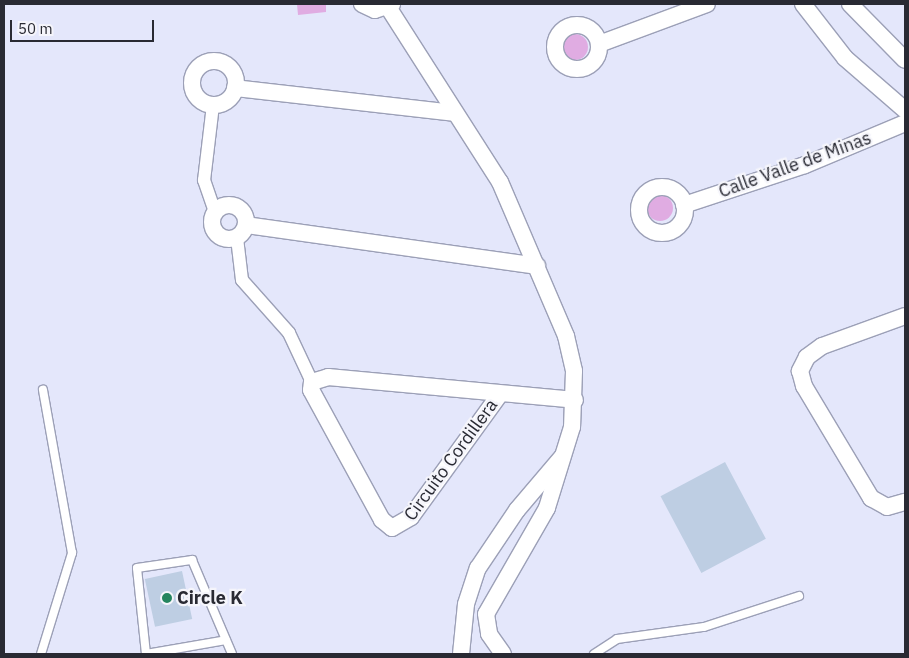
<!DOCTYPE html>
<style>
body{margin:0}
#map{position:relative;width:909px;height:658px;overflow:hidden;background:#e4e7fb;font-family:"IBM Plex Sans",sans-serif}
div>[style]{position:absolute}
.green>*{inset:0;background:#e0ace2}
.round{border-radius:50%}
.building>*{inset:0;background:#becee3;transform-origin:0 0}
.roads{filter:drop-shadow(1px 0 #9ca0b7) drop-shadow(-1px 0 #9ca0b7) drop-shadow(0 1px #9ca0b7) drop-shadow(0 -1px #9ca0b7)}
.service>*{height:8px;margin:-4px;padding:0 4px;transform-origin:4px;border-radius:4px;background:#fff}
.pedestrian>*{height:12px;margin:-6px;padding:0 6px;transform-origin:6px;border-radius:6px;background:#fff}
.minor>*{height:16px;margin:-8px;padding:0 8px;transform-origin:8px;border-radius:8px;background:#fff}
.minor>.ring{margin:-8px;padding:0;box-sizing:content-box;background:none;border:16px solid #fff;border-radius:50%}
.dots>*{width:14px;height:14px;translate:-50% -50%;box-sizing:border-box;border:2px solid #f5f5fb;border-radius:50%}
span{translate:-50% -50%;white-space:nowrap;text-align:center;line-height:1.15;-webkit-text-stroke:4.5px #f5f5fb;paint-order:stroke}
.street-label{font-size:18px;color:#292a33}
.poi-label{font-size:18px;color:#292a33;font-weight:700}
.left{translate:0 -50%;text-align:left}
.frame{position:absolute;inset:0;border:5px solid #292a33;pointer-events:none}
.scale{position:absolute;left:10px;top:20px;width:144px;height:22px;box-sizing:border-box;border:2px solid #292a33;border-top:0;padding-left:6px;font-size:15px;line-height:18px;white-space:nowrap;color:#292a33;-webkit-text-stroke:4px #f5f5fb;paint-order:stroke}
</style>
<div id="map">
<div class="green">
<i style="clip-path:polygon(297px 4px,326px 4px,326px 12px,298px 15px)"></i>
<i class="round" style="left:562px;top:34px;width:26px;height:26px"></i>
<i class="round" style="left:647px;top:195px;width:26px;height:26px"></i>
</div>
<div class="building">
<i style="left:725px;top:462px;width:87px;height:73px;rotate:62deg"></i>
<i style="left:182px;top:571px;width:49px;height:38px;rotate:78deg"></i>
</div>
<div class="roads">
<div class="service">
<i style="left:41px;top:654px;width:106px;rotate:-72.9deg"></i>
<i style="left:72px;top:553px;width:166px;rotate:-100.1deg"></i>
<i style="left:146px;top:654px;width:86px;rotate:-96deg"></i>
<i style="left:137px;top:568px;width:56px;rotate:-8.3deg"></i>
<i style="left:192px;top:560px;width:102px;rotate:66.9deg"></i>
<i style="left:146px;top:654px;width:81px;rotate:-9.9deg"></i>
<i style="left:594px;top:654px;width:27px;rotate:-33deg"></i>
<i style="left:617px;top:639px;width:88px;rotate:-7.9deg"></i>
<i style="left:704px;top:627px;width:100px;rotate:-18.1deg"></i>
</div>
<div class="pedestrian">
<i style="left:213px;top:105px;width:76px;rotate:96.8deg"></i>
<i style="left:204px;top:180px;width:34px;rotate:71deg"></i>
<i style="left:237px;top:238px;width:42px;rotate:83.2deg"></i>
<i style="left:242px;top:280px;width:71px;rotate:48.4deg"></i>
<i style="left:289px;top:333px;width:54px;rotate:64.9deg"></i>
</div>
<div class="minor">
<i style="left:362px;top:4px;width:14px;rotate:25deg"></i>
<i style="left:375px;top:10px;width:18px;rotate:-19deg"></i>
<i style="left:803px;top:4px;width:68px;rotate:52.1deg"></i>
<i style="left:845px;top:58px;width:79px;rotate:40.9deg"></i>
<i style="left:850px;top:4px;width:78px;rotate:45.5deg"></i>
<i style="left:388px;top:7px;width:208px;rotate:57.4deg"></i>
<i style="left:500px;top:182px;width:168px;rotate:66.8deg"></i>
<i style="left:566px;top:336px;width:36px;rotate:77deg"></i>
<i style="left:574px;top:371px;width:56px;rotate:92deg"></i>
<i style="left:572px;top:427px;width:85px;rotate:107.2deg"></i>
<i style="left:547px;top:508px;width:122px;rotate:119.9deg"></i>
<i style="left:486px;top:614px;width:20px;rotate:81deg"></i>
<i style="left:489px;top:634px;width:24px;rotate:55deg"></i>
<i class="ring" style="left:555px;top:25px;width:28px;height:28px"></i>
<i style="left:599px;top:44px;width:115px;rotate:-20.3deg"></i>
<i class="ring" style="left:192px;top:61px;width:28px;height:28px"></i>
<i style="left:235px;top:88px;width:221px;rotate:6.5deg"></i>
<i class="ring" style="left:639px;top:187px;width:30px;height:30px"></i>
<i class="ring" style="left:212px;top:205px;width:18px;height:18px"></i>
<i style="left:684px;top:205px;width:127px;rotate:-18.3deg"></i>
<i style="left:805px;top:165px;width:108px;rotate:-22.8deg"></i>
<i style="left:246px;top:225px;width:294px;rotate:8deg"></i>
<i style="left:905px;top:316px;width:88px;rotate:160.1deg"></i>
<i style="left:822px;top:346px;width:19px;rotate:144deg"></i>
<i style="left:807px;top:357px;width:16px;rotate:117deg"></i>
<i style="left:800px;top:371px;width:16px;rotate:75deg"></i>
<i style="left:804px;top:386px;width:131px;rotate:59.1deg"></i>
<i style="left:871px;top:498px;width:18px;rotate:29deg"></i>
<i style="left:887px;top:507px;width:19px;rotate:-16deg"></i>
<i style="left:500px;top:394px;width:152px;rotate:125.9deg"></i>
<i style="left:411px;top:517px;width:22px;rotate:150deg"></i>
<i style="left:392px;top:528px;width:13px;rotate:-141deg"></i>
<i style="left:382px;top:520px;width:148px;rotate:-118.6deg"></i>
<i style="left:311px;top:390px;width:8px;rotate:-83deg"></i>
<i style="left:312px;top:382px;width:17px;rotate:-17deg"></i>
<i style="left:328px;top:377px;width:248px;rotate:5.3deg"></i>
<i style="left:461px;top:654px;width:50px;rotate:-84.3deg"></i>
<i style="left:466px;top:604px;width:38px;rotate:-72deg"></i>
<i style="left:478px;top:568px;width:70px;rotate:-56.1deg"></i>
<i style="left:517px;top:510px;width:70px;rotate:-49.7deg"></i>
</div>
</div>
<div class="dots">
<i style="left:167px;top:598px;background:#25855e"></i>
</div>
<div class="street-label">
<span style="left:795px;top:165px;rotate:-20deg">Calle Valle de Minas</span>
<span style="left:451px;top:460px;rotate:-54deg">Circuito Cordillera</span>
</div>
<div class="poi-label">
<span class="left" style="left:177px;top:598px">Circle K</span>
</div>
<div class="frame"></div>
<div class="scale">50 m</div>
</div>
